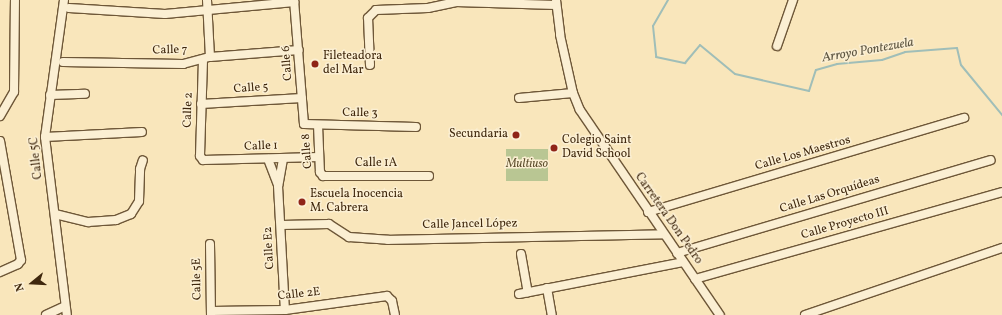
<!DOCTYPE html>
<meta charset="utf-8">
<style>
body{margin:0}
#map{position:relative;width:1002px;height:315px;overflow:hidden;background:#f9e6bb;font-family:Vollkorn,serif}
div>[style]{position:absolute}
.green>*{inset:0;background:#b9c693;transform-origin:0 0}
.stream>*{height:2px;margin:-1px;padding:0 1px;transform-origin:1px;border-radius:1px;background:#a0beb8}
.roads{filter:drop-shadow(1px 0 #6e5738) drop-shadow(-1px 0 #6e5738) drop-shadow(0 1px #6e5738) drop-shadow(0 -1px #6e5738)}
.minor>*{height:8px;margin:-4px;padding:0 4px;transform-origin:4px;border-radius:4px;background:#fbefd3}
.dots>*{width:11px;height:11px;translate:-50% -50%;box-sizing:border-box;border:2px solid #fbefd3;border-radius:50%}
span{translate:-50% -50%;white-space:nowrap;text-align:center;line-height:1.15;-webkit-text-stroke:3px #fbefd3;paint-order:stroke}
.street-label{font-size:12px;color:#3f270d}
.poi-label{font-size:12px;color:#3f270d}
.left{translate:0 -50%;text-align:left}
.right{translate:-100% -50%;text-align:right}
.park-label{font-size:12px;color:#5e4f2e;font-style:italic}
.water-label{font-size:13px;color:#5c5440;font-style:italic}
.north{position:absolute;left:12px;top:263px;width:40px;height:40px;-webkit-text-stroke:3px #fbefd3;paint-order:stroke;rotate:252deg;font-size:11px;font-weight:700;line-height:16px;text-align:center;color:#3f270d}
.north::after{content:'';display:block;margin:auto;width:14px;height:18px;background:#3f270d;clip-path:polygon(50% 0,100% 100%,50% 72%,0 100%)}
</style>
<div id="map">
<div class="green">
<i style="left:506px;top:149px;width:42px;height:32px"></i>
</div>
<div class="stream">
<i style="left:668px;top:0;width:30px;rotate:120deg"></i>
<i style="left:653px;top:26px;width:31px;rotate:84deg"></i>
<i style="left:656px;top:57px;width:30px;rotate:12deg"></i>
<i style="left:685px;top:63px;width:23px;rotate:-50deg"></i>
<i style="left:700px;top:45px;width:45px;rotate:39.6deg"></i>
<i style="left:735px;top:74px;width:76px;rotate:12.9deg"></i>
<i style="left:809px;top:91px;width:22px;rotate:-72deg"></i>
<i style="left:816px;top:70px;width:22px;rotate:-16deg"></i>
<i style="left:837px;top:64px;width:45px;rotate:-5.1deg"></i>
<i style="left:882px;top:60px;width:24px;rotate:-19deg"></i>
<i style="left:905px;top:52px;width:52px;rotate:-4.4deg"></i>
<i style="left:957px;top:48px;width:17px;rotate:77deg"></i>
<i style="left:961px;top:65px;width:65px;rotate:50.6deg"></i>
</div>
<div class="roads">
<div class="minor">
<i style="left:64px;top:0;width:138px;rotate:97.9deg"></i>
<i style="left:45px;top:137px;width:179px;rotate:83deg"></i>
<i style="left:207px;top:0;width:57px;rotate:87deg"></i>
<i style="left:294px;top:0;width:124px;rotate:85.4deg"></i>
<i style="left:304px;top:124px;width:112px;rotate:1.5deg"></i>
<i style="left:556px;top:0;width:35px;rotate:83deg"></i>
<i style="left:560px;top:35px;width:59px;rotate:77.4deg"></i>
<i style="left:573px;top:93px;width:18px;rotate:68deg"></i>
<i style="left:580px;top:110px;width:248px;rotate:55.7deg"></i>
<i style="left:69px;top:8px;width:96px;rotate:3.6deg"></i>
<i style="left:165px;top:14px;width:130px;rotate:-5.3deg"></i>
<i style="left:777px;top:46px;width:49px;rotate:-70.8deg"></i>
<i style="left:203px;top:60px;width:96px;rotate:91.8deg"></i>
<i style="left:200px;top:156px;width:5px;rotate:53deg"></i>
<i style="left:203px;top:160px;width:116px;rotate:-1.5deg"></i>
<i style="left:63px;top:62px;width:120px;rotate:1deg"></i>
<i style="left:183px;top:64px;width:28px;rotate:-15deg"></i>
<i style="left:210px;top:57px;width:89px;rotate:-4.5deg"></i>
<i style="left:370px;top:65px;width:47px;rotate:-92.4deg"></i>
<i style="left:368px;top:18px;width:11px;rotate:-45deg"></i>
<i style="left:376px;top:10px;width:52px;rotate:-2.2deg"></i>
<i style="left:428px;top:8px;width:29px;rotate:-12deg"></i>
<i style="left:456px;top:2px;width:100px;rotate:1.7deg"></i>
<i style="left:50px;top:95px;width:35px;rotate:-2deg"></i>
<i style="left:519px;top:98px;width:54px;rotate:-5.3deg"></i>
<i style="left:201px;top:104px;width:101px;rotate:-3.4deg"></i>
<i style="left:0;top:116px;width:28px;rotate:-60deg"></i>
<i style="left:14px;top:92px;width:92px;rotate:-89.4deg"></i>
<i style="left:318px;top:125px;width:47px;rotate:87.6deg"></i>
<i style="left:320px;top:172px;width:5px;rotate:53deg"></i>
<i style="left:323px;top:176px;width:106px"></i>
<i style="left:45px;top:137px;width:97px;rotate:-3deg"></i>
<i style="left:0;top:141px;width:121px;rotate:80deg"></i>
<i style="left:21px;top:260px;width:5px;rotate:127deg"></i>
<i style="left:18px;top:264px;width:20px;rotate:156deg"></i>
<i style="left:268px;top:159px;width:28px;rotate:69deg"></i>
<i style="left:283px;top:159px;width:27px;rotate:100deg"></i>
<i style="left:278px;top:186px;width:124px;rotate:86.8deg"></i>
<i style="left:648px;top:212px;width:330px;rotate:-16.6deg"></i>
<i style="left:55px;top:214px;width:34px;rotate:14deg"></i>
<i style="left:88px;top:222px;width:28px;rotate:-4deg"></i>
<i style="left:116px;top:220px;width:16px;rotate:-22deg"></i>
<i style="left:131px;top:214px;width:15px;rotate:-58deg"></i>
<i style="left:139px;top:201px;width:32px;rotate:-88deg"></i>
<i style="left:140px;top:169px;width:9px;rotate:-72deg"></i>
<i style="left:281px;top:225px;width:48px;rotate:-1.2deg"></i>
<i style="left:329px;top:224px;width:24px;rotate:33deg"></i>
<i style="left:349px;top:237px;width:39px;rotate:4deg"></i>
<i style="left:388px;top:240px;width:275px;rotate:-1.2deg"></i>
<i style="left:210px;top:244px;width:71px;rotate:89.2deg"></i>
<i style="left:677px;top:253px;width:327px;rotate:-16.5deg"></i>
<i style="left:521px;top:254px;width:39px;rotate:80deg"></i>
<i style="left:695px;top:279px;width:319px;rotate:-15.8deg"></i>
<i style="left:547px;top:288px;width:27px;rotate:80deg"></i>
<i style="left:519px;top:294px;width:167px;rotate:-11deg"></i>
<i style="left:211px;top:311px;width:74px;rotate:-0.8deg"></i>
<i style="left:285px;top:310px;width:103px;rotate:-7.8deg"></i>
<i style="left:387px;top:296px;width:7px;rotate:45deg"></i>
<i style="left:392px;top:301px;width:14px;rotate:78deg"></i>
<i style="left:46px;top:315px;width:21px;rotate:-25deg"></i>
<i style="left:805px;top:315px;width:208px;rotate:-18.8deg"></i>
</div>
</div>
<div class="dots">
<i style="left:315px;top:64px;background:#8f2418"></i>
<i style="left:516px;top:135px;background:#8f2418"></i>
<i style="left:554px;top:148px;background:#8f2418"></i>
<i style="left:302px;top:202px;background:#8f2418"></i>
</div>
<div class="street-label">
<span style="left:170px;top:51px;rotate:-1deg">Calle 7</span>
<span style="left:288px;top:63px;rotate:-94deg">Calle 6</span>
<span style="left:251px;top:89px;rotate:-4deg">Calle 5</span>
<span style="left:189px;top:110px;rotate:-88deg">Calle 2</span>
<span style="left:360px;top:114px;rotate:1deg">Calle 3</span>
<span style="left:261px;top:147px;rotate:-2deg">Calle 1</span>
<span style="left:308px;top:151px;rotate:-94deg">Calle 8</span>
<span style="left:803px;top:154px;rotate:-16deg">Calle Los Maestros</span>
<span style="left:37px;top:158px;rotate:-96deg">Calle 5C</span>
<span style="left:376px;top:164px">Calle 1A</span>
<span style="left:830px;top:195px;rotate:-17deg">Calle Las Orquídeas</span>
<span style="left:668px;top:219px;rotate:55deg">Carretera Don Pedro</span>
<span style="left:845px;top:224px;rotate:-16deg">Calle Proyecto III</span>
<span style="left:470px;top:225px;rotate:-1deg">Calle Jancel López</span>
<span style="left:270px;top:248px;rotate:-93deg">Calle E2</span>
<span style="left:198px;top:279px;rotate:-91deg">Calle 5E</span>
<span style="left:299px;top:295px;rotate:-6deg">Calle 2E</span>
</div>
<div class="poi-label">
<span class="left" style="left:323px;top:64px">Fileteadora<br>del Mar</span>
<span class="right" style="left:508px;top:135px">Secundaria</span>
<span class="left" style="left:562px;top:148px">Colegio Saint<br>David School</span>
<span class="left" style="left:310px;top:202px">Escuela Inocencia<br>M. Cabrera</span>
</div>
<div class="park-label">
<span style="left:527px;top:165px">Multiuso</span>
</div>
<div class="water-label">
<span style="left:868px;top:51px;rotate:-10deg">Arroyo Pontezuela</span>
</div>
<div class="north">N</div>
</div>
